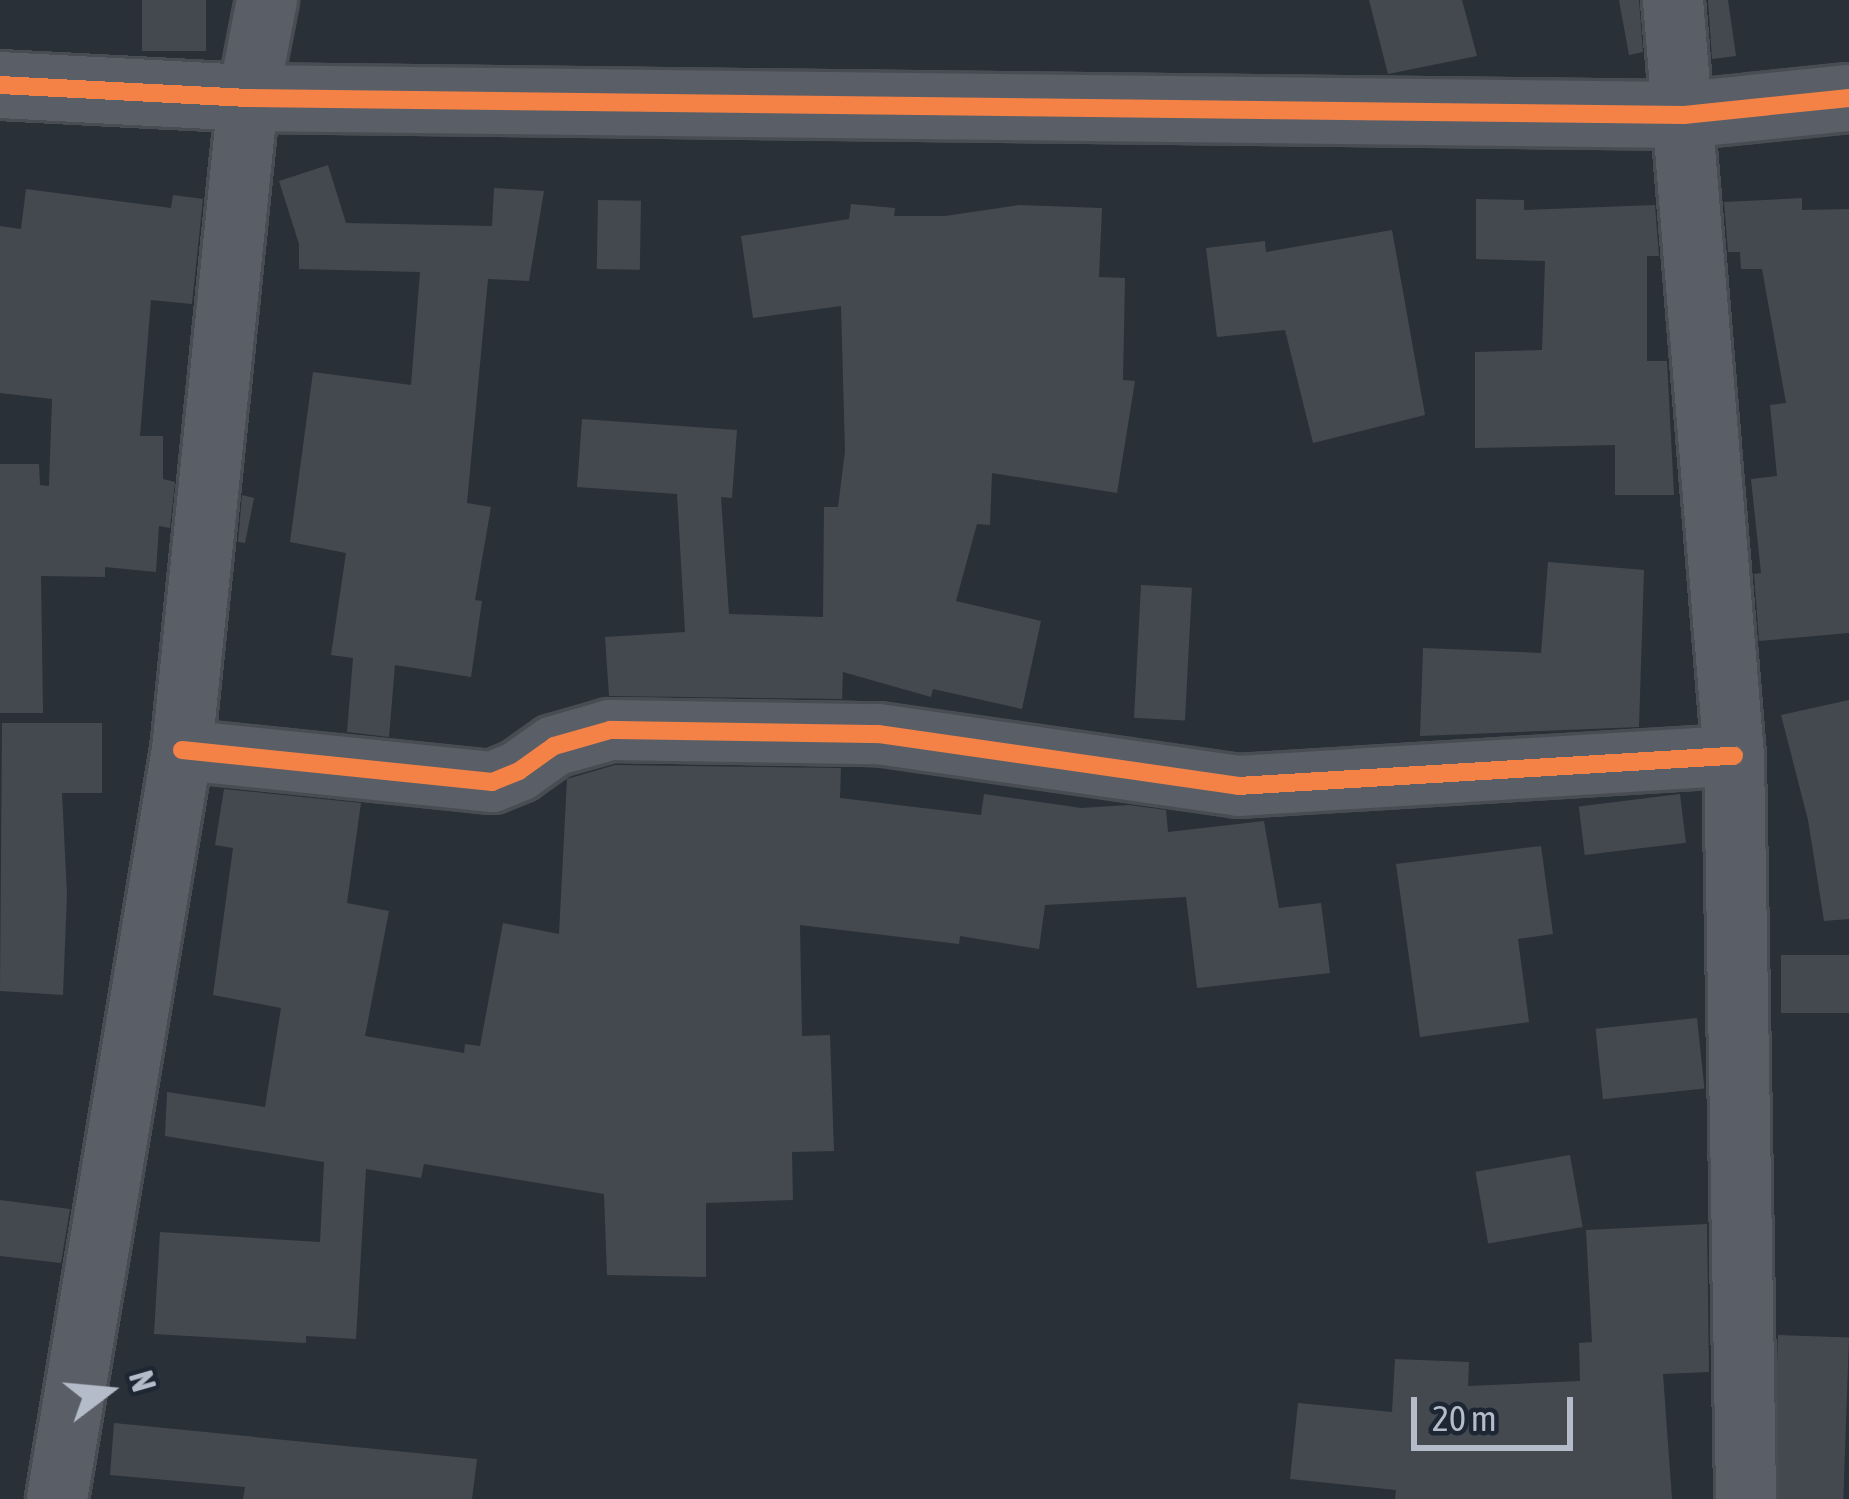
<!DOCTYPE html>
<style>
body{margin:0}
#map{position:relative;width:1849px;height:1499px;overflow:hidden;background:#2a3038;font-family:"Asap Condensed",sans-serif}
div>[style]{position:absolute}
.building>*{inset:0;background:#444950;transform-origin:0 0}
.roads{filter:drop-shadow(3px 0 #484c53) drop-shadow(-3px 0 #484c53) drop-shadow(0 3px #484c53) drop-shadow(0 -3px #484c53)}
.minor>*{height:60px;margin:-30px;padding:0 30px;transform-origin:30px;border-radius:30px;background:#5a5e66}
.tertiary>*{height:66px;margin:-33px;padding:0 33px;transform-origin:33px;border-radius:33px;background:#5a5e66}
.cycleway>*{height:18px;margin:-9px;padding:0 9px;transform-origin:9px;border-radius:9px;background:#f48246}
span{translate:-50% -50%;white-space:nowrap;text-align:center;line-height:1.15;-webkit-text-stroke:9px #1d2633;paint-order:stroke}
.north{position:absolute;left:48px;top:1331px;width:120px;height:120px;-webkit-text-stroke:9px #1d2633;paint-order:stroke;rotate:74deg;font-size:33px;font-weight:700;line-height:48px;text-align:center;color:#b4bcc9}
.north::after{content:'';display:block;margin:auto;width:42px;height:54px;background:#b4bcc9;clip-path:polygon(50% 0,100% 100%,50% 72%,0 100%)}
.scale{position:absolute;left:1411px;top:1397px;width:162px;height:54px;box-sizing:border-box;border:6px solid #b4bcc9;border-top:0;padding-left:15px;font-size:36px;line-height:42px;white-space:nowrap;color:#b4bcc9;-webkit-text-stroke:9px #1d2633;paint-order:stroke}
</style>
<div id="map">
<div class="building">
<i style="left:142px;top:0;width:64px;height:51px"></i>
<i style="clip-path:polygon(1369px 0,1462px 0,1477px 56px,1388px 74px)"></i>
<i style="clip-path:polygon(1619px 0,1639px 0,1643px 52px,1629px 55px)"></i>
<i style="clip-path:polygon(1708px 0,1728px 0,1736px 56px,1712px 59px)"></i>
<i style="clip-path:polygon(328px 165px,346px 223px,492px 226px,494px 188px,544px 191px,529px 281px,488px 279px,467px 503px,491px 507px,475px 600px,482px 601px,471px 677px,395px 665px,389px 737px,347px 732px,353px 658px,331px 655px,346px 553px,290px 542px,313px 372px,411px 385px,420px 272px,299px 269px,299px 244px,279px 181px)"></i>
<i style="clip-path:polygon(26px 189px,171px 208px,173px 195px,203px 199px,192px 304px,151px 300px,140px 436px,163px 436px,163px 479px,175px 482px,170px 528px,159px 526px,156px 572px,105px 567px,105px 577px,41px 576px,43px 713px,0 713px,0 464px,39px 464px,40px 485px,49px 486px,52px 399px,0 393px,0 226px,21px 229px)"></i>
<i style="clip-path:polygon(1802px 198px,1802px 210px,1849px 209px,1849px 633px,1759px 641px,1754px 574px,1761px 573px,1751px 479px,1777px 476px,1770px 405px,1786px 403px,1762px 269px,1741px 269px,1740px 252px,1728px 252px,1724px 202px)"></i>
<i style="clip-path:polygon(1476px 199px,1524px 200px,1524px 210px,1655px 205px,1659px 256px,1647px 256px,1647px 361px,1667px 361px,1674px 495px,1615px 495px,1615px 445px,1475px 448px,1475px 352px,1542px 350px,1545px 261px,1476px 259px)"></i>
<i style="left:598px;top:200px;width:43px;height:69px;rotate:1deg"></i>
<i style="clip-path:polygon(851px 204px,895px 208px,894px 216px,945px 216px,1019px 205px,1102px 208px,1099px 277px,1125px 278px,1123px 380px,1135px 381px,1117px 493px,992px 473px,990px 525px,977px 524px,956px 601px,1041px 621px,1022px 709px,933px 689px,931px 697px,843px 672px,842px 699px,609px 696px,605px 637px,685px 632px,677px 494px,577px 487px,582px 419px,737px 430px,732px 498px,721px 497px,729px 614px,823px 617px,824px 507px,838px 507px,845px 451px,841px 306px,753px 318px,741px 236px,849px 219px)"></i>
<i style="clip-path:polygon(1392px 230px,1425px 415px,1313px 443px,1285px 330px,1217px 337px,1206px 248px,1265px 241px,1266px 252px)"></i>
<i style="clip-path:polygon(242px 495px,254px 498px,245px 543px,238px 542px)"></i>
<i style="clip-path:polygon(1548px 562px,1644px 570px,1639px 727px,1420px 736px,1423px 648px,1541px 653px)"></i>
<i style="left:1141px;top:585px;width:51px;height:133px;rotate:3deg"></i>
<i style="clip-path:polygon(1849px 700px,1849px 919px,1824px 921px,1808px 820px,1781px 715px)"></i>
<i style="clip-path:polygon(2px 723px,102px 723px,102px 793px,62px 793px,67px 894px,63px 995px,0 991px)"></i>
<i style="clip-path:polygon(615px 765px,841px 768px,840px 798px,981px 815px,984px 794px,1081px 808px,1129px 805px,1166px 810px,1168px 832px,1264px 821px,1279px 908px,1321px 903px,1330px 973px,1197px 988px,1186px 897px,1045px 905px,1039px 949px,960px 936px,959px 944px,800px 925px,802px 1036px,830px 1035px,834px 1151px,792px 1152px,793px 1200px,706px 1203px,706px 1277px,607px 1275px,604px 1194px,424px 1164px,421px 1178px,366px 1169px,356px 1339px,306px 1336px,306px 1343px,154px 1334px,160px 1232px,320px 1242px,324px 1162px,165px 1136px,167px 1092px,265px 1107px,281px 1008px,213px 995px,233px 848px,215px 845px,224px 789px,361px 803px,347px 903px,389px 911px,365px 1036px,464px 1053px,465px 1044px,480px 1046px,503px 923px,559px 934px,567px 779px)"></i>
<i style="left:1680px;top:794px;width:49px;height:102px;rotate:83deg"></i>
<i style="clip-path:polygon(1541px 846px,1553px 934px,1518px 939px,1529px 1022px,1420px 1037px,1396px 864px)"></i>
<i style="left:1849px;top:955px;width:58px;height:68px;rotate:90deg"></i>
<i style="left:1697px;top:1018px;width:71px;height:102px;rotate:84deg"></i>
<i style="left:1570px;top:1155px;width:73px;height:96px;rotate:80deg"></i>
<i style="clip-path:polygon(0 1200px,70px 1209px,61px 1263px,0 1256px)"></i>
<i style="clip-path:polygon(1707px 1224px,1709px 1372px,1663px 1374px,1672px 1499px,1395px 1499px,1396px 1490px,1290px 1479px,1298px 1403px,1392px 1412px,1395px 1359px,1469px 1362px,1468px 1386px,1580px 1381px,1579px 1343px,1592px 1342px,1586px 1230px)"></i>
<i style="left:1778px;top:1335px;width:71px;height:164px;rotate:2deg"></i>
<i style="clip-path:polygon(114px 1423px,477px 1459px,472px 1499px,243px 1499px,245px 1487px,110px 1475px)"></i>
</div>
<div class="roads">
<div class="minor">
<i style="left:1673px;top:0;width:758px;rotate:85.39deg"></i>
<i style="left:1734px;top:756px;width:743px;rotate:89.07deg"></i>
<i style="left:182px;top:750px;width:312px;rotate:5.9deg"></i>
<i style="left:492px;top:782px;width:29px;rotate:-22deg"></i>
<i style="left:519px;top:771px;width:43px;rotate:-35.5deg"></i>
<i style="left:554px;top:746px;width:58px;rotate:-15.9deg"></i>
<i style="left:610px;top:730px;width:268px;rotate:0.9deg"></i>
<i style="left:878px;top:734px;width:364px;rotate:8.2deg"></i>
<i style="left:1238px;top:786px;width:497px;rotate:-3.5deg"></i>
<i style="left:57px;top:1499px;width:759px;rotate:-80.53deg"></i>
<i style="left:182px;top:750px;width:655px;rotate:-84.22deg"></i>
<i style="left:248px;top:98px;width:100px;rotate:-79deg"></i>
</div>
<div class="tertiary">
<i style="left:0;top:85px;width:248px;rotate:3deg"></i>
<i style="left:248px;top:98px;width:1436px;rotate:0.68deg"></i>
<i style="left:1684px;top:115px;width:166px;rotate:-5.9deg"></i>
</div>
</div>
<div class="cycleway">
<i style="left:0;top:85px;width:248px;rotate:3deg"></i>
<i style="left:248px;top:98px;width:1436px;rotate:0.68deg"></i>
<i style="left:1684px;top:115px;width:166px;rotate:-5.9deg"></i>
<i style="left:182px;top:750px;width:312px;rotate:5.9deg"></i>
<i style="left:492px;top:782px;width:29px;rotate:-22deg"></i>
<i style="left:519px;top:771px;width:43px;rotate:-35.5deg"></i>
<i style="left:554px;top:746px;width:58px;rotate:-15.9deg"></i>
<i style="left:610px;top:730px;width:268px;rotate:0.9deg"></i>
<i style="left:878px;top:734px;width:364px;rotate:8.2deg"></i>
<i style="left:1238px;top:786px;width:497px;rotate:-3.5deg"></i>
</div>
<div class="north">N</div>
<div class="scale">20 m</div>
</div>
